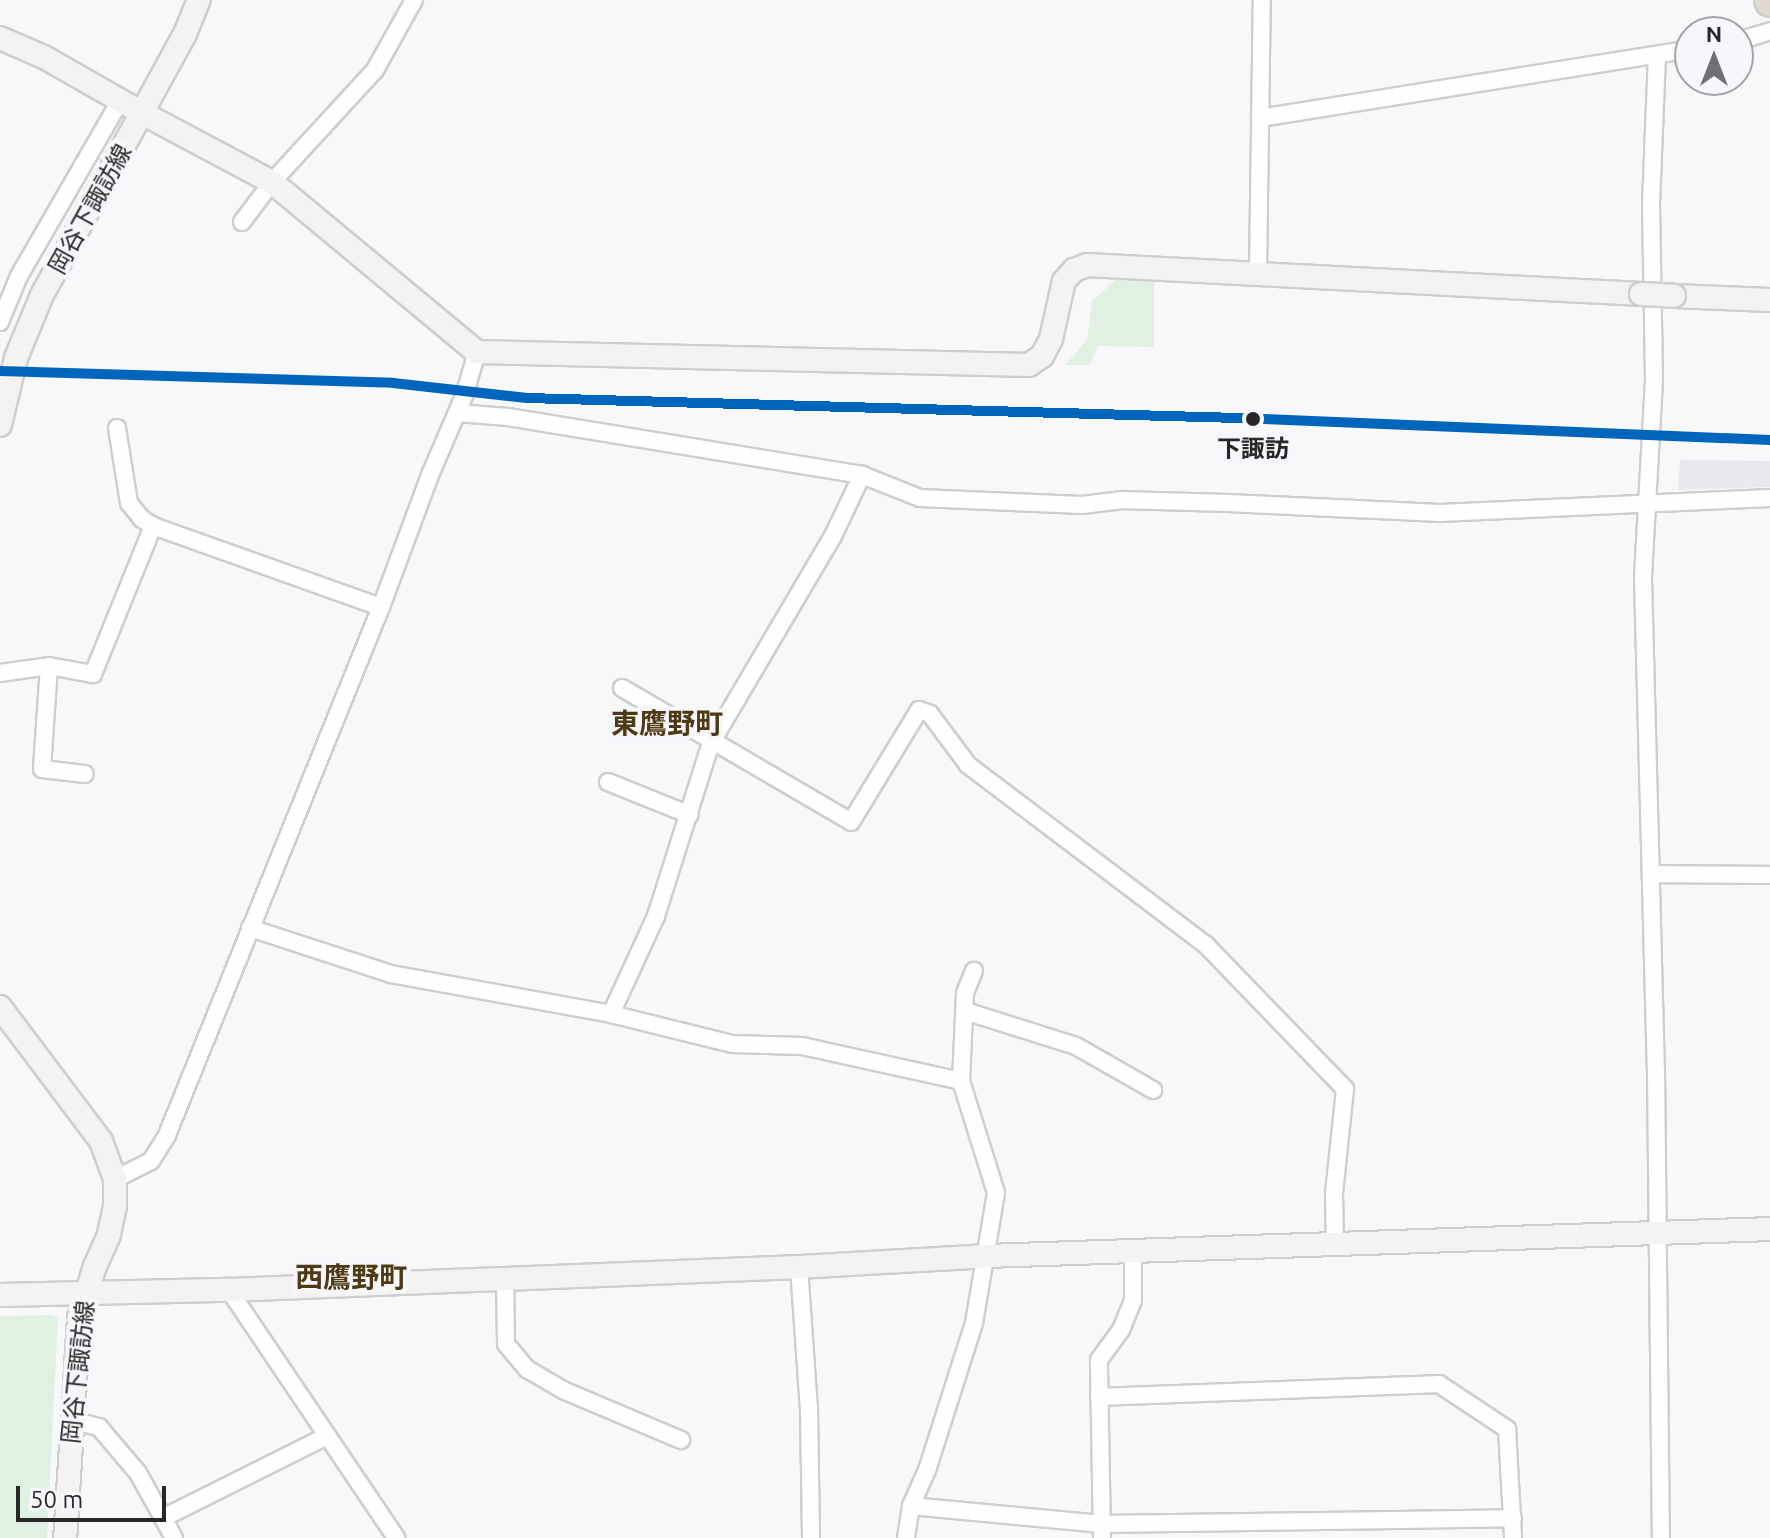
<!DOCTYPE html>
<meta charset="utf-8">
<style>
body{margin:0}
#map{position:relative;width:1770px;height:1538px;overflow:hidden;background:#f8f8fa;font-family:Ubuntu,"Noto Sans JP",sans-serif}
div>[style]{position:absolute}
.built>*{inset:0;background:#e8e8ef}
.green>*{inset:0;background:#e0f0e3}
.roads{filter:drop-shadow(2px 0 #ceced0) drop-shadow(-2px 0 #ceced0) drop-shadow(0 2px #ceced0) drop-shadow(0 -2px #ceced0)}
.street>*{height:16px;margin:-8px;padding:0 8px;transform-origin:8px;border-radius:8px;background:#fefefe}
.secondary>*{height:22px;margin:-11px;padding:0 11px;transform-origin:11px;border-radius:11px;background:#f5f3f2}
.highway>*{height:28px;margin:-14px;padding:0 14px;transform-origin:14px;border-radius:14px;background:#e0dad3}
.bridges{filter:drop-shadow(2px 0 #ceced0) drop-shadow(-2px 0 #ceced0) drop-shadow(0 2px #ceced0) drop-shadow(0 -2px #ceced0)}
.secondary-bridge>*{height:22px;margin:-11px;padding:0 11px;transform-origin:11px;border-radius:11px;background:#f5f3f2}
.rail-1>*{height:10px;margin:-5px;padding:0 5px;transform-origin:5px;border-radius:5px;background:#0065bd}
.dots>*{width:22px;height:22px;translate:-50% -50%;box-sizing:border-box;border:4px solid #f7f7fb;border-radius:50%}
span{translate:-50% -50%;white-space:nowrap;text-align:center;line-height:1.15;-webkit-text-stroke:8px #f7f7fb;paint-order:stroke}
.street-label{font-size:24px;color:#272728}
.stop-label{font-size:24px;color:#272728;font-weight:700}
.quarter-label{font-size:28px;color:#4d3913;font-weight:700}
.north{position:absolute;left:1674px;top:16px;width:80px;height:80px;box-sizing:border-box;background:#f7f7fb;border:2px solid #a4a4a7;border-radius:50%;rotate:0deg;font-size:22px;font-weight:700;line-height:32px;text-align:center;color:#272728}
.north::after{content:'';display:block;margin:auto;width:28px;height:36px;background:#707072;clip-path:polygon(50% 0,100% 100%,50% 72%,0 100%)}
.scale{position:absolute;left:16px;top:1486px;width:150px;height:36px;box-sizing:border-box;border:4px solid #272728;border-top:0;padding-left:10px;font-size:24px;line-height:28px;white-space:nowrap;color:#272728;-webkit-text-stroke:6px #f7f7fb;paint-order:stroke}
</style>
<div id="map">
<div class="built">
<i style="clip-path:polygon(1680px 460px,1770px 461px,1770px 487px,1678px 490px)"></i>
</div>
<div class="green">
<i style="clip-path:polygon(1118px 278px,1154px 279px,1154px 347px,1098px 346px,1090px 365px,1065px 365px,1087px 340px,1092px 301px)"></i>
<i style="clip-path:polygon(53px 1315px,58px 1319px,47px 1538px,0 1538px,0 1316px)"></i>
</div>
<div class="roads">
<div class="street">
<i style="left:1738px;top:41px;width:34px;rotate:-17deg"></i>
<i style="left:1657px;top:55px;width:150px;rotate:92.3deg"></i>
<i style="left:1651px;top:205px;width:175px;rotate:89deg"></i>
<i style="left:1654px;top:380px;width:199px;rotate:93.2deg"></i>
<i style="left:1643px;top:579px;width:491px;rotate:88.5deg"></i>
<i style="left:1656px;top:1070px;width:468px;rotate:89.4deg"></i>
<i style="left:1260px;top:118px;width:436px;rotate:-9.1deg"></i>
<i style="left:242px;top:222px;width:50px;rotate:-53.1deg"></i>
<i style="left:272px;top:182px;width:152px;rotate:-47.4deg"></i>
<i style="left:375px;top:70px;width:80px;rotate:-60.9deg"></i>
<i style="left:1258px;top:272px;width:272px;rotate:-89.2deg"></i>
<i style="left:0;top:322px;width:50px;rotate:-67.6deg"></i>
<i style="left:19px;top:276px;width:202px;rotate:-60deg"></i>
<i style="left:457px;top:413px;width:51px;rotate:4.5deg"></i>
<i style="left:508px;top:417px;width:359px;rotate:9.3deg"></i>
<i style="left:862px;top:475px;width:62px;rotate:21.6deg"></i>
<i style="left:920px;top:498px;width:162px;rotate:2.5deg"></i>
<i style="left:1082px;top:505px;width:39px;rotate:-7deg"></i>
<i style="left:1121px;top:500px;width:107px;rotate:1.6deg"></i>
<i style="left:1228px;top:503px;width:212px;rotate:2.7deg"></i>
<i style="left:1440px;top:513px;width:330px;rotate:-2.6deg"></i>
<i style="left:117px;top:428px;width:76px;rotate:80.9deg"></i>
<i style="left:129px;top:503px;width:21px;rotate:51deg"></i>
<i style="left:142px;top:519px;width:13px;rotate:32deg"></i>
<i style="left:153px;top:526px;width:242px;rotate:19.6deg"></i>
<i style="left:49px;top:666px;width:103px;rotate:93.9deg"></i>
<i style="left:42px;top:769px;width:43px;rotate:6.6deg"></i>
<i style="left:0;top:673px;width:49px;rotate:-8.1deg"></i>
<i style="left:49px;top:666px;width:45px;rotate:10.3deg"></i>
<i style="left:93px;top:674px;width:160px;rotate:-67.9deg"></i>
<i style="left:622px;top:688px;width:265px;rotate:30.3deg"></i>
<i style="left:851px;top:822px;width:131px;rotate:-58.7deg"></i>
<i style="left:919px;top:710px;width:12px;rotate:20deg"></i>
<i style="left:930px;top:714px;width:64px;rotate:53.3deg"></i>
<i style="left:968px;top:765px;width:298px;rotate:37.1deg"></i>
<i style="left:1206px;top:945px;width:200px;rotate:46deg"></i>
<i style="left:1345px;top:1089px;width:106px;rotate:96deg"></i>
<i style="left:1334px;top:1194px;width:52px;rotate:88.9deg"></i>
<i style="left:608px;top:782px;width:88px;rotate:21.9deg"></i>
<i style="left:1651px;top:874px;width:119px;rotate:0.5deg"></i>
<i style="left:250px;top:928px;width:148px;rotate:18.1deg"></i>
<i style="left:391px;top:974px;width:224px;rotate:10.3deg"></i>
<i style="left:611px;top:1014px;width:125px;rotate:13.9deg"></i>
<i style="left:732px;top:1044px;width:70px;rotate:1.6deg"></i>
<i style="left:802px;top:1046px;width:163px;rotate:12.4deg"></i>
<i style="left:961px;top:1081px;width:117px;rotate:72.6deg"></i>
<i style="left:996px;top:1193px;width:132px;rotate:99.6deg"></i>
<i style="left:974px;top:1323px;width:154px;rotate:107.7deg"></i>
<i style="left:927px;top:1470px;width:39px;rotate:114deg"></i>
<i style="left:911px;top:1506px;width:32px;rotate:99deg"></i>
<i style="left:965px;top:1011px;width:116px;rotate:17.5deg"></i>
<i style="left:1076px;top:1046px;width:89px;rotate:29.7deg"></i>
<i style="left:611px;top:1014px;width:108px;rotate:-65.3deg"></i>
<i style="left:656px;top:916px;width:182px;rotate:-72.4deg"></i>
<i style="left:711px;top:743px;width:240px;rotate:-59.5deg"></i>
<i style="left:833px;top:536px;width:68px;rotate:-64.6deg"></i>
<i style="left:961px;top:1081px;width:88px;rotate:-87.4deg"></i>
<i style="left:965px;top:993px;width:24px;rotate:-68deg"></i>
<i style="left:115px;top:1179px;width:40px;rotate:-26.6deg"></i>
<i style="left:151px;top:1161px;width:31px;rotate:-58deg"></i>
<i style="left:167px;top:1135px;width:570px;rotate:-67.94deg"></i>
<i style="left:381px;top:607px;width:141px;rotate:-69.6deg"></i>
<i style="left:430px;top:475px;width:86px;rotate:-66.7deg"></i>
<i style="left:464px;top:396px;width:46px;rotate:-73.5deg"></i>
<i style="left:799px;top:1267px;width:142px;rotate:86deg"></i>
<i style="left:809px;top:1409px;width:129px;rotate:89.1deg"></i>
<i style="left:505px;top:1279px;width:65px;rotate:89.1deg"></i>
<i style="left:506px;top:1344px;width:33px;rotate:50deg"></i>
<i style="left:527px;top:1369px;width:44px;rotate:30.1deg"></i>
<i style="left:565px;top:1391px;width:126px;rotate:22.9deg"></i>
<i style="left:229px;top:1290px;width:299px;rotate:56deg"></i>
<i style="left:1099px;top:1397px;width:340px;rotate:-2.2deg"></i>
<i style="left:1439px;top:1384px;width:82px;rotate:33.5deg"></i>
<i style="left:1507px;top:1429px;width:109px;rotate:86.8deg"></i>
<i style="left:72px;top:1420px;width:28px;rotate:15deg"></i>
<i style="left:99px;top:1427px;width:60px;rotate:49.7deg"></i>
<i style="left:138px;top:1473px;width:74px;rotate:61deg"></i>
<i style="left:911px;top:1506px;width:192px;rotate:5.4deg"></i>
<i style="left:1102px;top:1524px;width:411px;rotate:-0.8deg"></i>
<i style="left:163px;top:1518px;width:183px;rotate:-26.6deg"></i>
<i style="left:1102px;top:1538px;width:178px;rotate:-91deg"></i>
<i style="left:1099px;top:1360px;width:37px;rotate:-54deg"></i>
<i style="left:1121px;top:1330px;width:32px;rotate:-68deg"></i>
<i style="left:1133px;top:1300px;width:47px;rotate:-90deg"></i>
</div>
<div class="secondary">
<i style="left:0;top:38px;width:48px;rotate:23.4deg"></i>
<i style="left:44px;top:57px;width:113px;rotate:29.7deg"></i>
<i style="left:142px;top:113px;width:147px;rotate:28deg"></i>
<i style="left:272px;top:182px;width:266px;rotate:39.7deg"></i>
<i style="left:477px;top:352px;width:552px;rotate:1.35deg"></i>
<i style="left:1029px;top:365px;width:16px;rotate:-35deg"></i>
<i style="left:1042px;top:356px;width:19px;rotate:-62deg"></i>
<i style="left:1051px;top:339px;width:59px;rotate:-77.4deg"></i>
<i style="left:1064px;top:281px;width:15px;rotate:-48deg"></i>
<i style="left:1074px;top:270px;width:14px;rotate:-21deg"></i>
<i style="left:1087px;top:265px;width:555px;rotate:3deg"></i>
<i style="left:1674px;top:296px;width:96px;rotate:2.4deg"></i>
<i style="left:0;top:425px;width:69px;rotate:-76.6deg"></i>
<i style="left:16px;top:358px;width:68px;rotate:-67.6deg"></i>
<i style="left:42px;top:295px;width:298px;rotate:-61.3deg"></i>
<i style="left:185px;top:34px;width:37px;rotate:-68deg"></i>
<i style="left:0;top:1007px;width:168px;rotate:53deg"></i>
<i style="left:101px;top:1141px;width:40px;rotate:69.8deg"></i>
<i style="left:115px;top:1179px;width:27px;rotate:90deg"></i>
<i style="left:115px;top:1206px;width:30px;rotate:102deg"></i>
<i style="left:109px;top:1235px;width:34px;rotate:114deg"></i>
<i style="left:95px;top:1266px;width:54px;rotate:107.1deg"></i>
<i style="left:79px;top:1318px;width:220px;rotate:93.6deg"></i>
<i style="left:0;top:1295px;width:229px;rotate:-1.3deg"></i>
<i style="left:229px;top:1290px;width:570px;rotate:-2.31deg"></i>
<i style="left:799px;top:1267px;width:188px;rotate:-3.3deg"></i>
<i style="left:987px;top:1256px;width:783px;rotate:-1.97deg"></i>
</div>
<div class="highway">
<i style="left:1769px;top:0;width:2px;rotate:63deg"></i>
</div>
</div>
<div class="bridges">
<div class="secondary-bridge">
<i style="left:1641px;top:294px;width:33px;rotate:3deg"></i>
</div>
</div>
<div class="rail-1">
<i style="left:0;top:371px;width:393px;rotate:1.7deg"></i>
<i style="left:393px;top:383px;width:135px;rotate:6.4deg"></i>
<i style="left:527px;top:398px;width:713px;rotate:1.61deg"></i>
<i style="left:1240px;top:418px;width:530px;rotate:2.38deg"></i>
</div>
<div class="dots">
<i style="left:1253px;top:419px;background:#272728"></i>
</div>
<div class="street-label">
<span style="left:90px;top:209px;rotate:-61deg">岡谷下諏訪線</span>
<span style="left:78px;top:1372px;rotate:-84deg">岡谷下諏訪線</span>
</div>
<div class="stop-label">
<span style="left:1253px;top:449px">下諏訪</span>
</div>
<div class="quarter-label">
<span style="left:667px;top:723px">東鷹野町</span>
<span style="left:351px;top:1277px">西鷹野町</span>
</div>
<div class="north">N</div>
<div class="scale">50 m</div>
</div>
